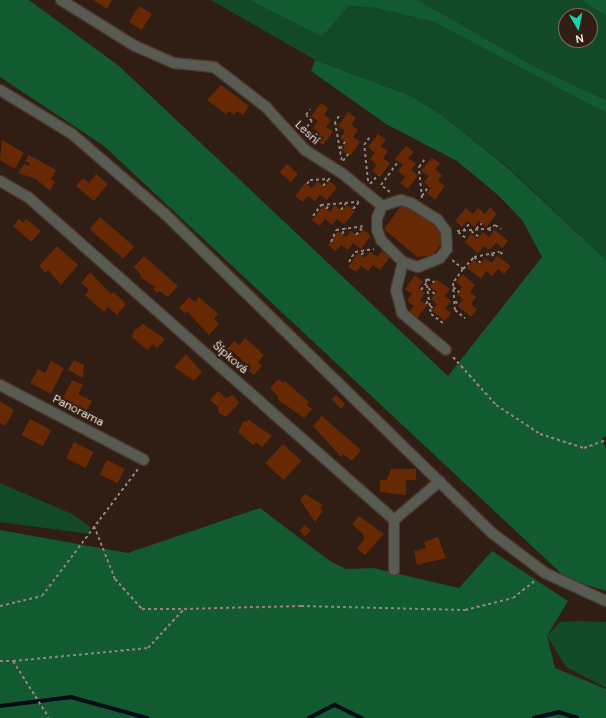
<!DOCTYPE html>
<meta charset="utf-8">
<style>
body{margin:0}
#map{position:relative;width:606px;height:718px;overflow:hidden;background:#301d14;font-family:"DM Sans",sans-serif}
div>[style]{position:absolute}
.green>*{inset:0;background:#124a27}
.forest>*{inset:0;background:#125a2f}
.stream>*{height:3.5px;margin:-1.75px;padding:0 1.75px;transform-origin:1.75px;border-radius:1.75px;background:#000b19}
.building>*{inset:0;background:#662904;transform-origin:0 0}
.path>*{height:2px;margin-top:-1px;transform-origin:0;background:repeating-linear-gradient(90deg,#95857e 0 3px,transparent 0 6px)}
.roads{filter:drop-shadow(1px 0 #4b3830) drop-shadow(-1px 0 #4b3830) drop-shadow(0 1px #4b3830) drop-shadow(0 -1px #4b3830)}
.minor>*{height:10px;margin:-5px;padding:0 5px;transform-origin:5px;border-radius:5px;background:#585b51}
span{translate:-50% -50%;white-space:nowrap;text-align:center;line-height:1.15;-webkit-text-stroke:4px #301d14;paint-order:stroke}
.street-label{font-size:12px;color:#efe1db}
.north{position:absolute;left:558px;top:8px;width:40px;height:40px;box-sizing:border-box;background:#301d14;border:1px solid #7c6b64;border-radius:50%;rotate:171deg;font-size:11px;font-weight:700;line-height:16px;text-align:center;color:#efe1db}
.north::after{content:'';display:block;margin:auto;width:14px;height:18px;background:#12d5b4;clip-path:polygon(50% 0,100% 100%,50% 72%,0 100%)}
</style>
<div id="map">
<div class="green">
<i style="clip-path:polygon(211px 0,249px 0,322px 37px,349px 6px,376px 8px,434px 22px,606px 113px,606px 260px,509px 168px,443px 116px,411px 96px,315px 60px)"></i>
<i style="clip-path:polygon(evenodd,418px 0,581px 0,606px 16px,606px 100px,539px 69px,418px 0,566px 16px,590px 16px,590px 40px,566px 40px,566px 16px)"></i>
<i style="clip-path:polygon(0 483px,72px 514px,90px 527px,90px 534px,0 522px)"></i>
<i style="clip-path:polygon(580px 621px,606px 622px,606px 688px,566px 667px,547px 636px,560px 622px)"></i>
</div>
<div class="forest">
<i style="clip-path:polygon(0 0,29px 0,119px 66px,448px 376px,542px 257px,523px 221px,498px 195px,457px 161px,386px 124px,311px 71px,315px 60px,411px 96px,443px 116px,508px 168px,606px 260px,606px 436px,602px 438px,606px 449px,606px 591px,566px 578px,104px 146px,0 77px)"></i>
<i style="clip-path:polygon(249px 0,418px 0,539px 69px,606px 100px,606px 113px,434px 22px,376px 8px,349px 6px,322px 37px)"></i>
<i style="clip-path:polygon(581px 0,606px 0,606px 16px)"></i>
<i style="clip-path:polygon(260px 508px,330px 561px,346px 569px,373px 568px,459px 588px,492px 551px,568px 601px,547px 636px,555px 668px,606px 689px,606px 718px,0 718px,0 530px,128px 553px)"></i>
</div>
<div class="stream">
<i style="left:0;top:706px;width:72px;rotate:-7.2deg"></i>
<i style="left:71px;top:697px;width:79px;rotate:15.4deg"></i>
<i style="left:309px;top:718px;width:29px;rotate:-27deg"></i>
<i style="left:335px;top:705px;width:30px;rotate:26deg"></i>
<i style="left:534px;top:718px;width:26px;rotate:-13deg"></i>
<i style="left:559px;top:712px;width:19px;rotate:18deg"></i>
</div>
<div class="building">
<i style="clip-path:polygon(93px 0,112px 0,107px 9px)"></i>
<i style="left:139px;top:6px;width:15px;height:19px;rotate:32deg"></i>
<i style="clip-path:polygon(221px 85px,249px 106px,243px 115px,237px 111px,234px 115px,229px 111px,226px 114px,207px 100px)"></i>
<i style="clip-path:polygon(321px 103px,328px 108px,324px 115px,331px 120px,326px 127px,333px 132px,323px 145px,315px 139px,320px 133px,313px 128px,318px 121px,311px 116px)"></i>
<i style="clip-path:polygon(348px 112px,356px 118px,351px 125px,358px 130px,353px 137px,360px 142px,350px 156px,342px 150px,347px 143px,340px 138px,345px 131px,338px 126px)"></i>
<i style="clip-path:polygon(378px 134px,386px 140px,381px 146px,388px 151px,383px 158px,390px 163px,380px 177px,372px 171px,377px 165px,370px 159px,375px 153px,368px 147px)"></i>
<i style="clip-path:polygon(2px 140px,24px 153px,15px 169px,0 160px)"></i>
<i style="clip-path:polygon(406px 146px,414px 152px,408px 158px,416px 164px,411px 170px,418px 175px,408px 189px,400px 183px,405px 177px,398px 171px,403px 165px,395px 159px)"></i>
<i style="clip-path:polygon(29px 155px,56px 170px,51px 179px,55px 182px,50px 191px,36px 179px,18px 173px,24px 164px,28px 166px,30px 163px,25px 161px)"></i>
<i style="clip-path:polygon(432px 158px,440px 163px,435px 169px,442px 175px,438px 181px,445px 186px,435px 200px,427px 193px,431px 188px,424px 182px,429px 176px,421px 171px)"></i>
<i style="left:287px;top:164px;width:15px;height:11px;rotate:42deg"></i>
<i style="clip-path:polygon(96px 174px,108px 184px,94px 201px,76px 186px,83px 178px,89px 183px)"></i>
<i style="clip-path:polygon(329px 181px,337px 187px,327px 200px,320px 195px,315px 201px,308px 196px,303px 202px,295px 196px,305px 183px,312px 188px,317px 182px,325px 187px)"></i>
<i style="clip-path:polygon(403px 203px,440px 227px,442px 243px,433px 255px,417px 257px,384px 229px)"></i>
<i style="clip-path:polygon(335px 205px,342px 211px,347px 205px,355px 211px,344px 224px,337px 219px,332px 225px,325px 219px,320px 226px,312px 220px,323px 206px,330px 212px)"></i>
<i style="clip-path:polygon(490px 207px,497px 214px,486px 227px,479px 221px,474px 227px,467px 221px,462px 227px,455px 221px,466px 208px,473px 214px,478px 208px,485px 214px)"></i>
<i style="left:100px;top:217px;width:45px;height:16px;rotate:41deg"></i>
<i style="clip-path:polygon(19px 219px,23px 223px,26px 219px,41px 231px,31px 242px,13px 226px)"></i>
<i style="clip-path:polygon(363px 229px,371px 236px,361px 249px,353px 243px,348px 250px,341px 245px,336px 251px,328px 245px,338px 231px,346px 237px,351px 231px,358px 236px)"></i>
<i style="clip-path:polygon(495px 230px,508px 241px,502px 248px,496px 243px,490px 250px,484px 246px,478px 253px,465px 242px,471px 234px,477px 239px,483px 232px,489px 237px)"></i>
<i style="clip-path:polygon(57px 246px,78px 265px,61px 285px,48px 270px,46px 273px,39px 266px)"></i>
<i style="clip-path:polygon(382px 251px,390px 257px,380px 270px,373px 265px,368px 271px,361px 266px,356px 272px,348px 267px,358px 253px,365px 258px,370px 252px,377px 257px)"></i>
<i style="clip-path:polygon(144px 256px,178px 286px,168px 297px,159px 291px,157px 293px,153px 289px,155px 287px,140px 277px,141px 275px,134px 267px)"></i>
<i style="clip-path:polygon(497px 256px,511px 266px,504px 274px,498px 269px,492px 276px,486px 271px,481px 279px,467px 268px,473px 260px,480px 265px,485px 258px,492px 263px)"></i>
<i style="clip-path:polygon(90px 272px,111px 294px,114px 292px,126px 304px,117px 315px,108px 307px,104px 312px,85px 295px,89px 290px,81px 283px)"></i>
<i style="clip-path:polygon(462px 274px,475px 285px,470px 292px,476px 297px,471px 304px,477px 309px,471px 317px,458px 306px,463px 299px,457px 294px,462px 287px,456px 282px)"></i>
<i style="clip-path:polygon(415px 275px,423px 282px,418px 288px,425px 293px,420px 300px,427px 305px,417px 318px,409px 313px,414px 306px,407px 301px,412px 294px,405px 289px)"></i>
<i style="clip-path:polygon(436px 279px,450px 289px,444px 296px,451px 301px,445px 308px,451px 313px,445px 321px,432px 311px,437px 304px,431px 299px,437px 292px,430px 287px)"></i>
<i style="clip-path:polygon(189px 297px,195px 302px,199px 297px,218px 314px,214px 319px,219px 324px,209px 335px,187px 311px,185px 313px,179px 308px)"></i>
<i style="clip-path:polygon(143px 324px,165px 339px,157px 348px,153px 344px,147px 350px,132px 337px,134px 331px)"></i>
<i style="clip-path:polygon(245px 338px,264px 355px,258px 362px,262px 366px,254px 375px,249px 371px,251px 368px,233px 352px,231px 354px,226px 350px,234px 341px,239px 345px)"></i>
<i style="clip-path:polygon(186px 354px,202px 372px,194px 381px,174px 367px)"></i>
<i style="clip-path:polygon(74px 360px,84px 365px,83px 378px,68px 370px)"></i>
<i style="clip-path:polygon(51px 361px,64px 368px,51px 394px,30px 383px,38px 369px,45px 373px)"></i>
<i style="clip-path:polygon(278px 379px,283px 383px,285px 381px,309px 402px,307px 405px,312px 409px,304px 418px,277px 399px,279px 397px,270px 388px)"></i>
<i style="clip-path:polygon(72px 380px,83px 385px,78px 394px,92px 401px,85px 414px,61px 402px)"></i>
<i style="clip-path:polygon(218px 391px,226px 398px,233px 395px,239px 403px,226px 417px,219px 413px,218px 407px,210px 400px)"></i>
<i style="left:336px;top:395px;width:13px;height:6px;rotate:45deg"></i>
<i style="clip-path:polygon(0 401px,14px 410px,5px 426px,0 423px)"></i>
<i style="clip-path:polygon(322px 416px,361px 450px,352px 461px,343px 454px,341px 457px,313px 426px)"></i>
<i style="left:30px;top:419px;width:24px;height:18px;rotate:28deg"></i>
<i style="clip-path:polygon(249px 420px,272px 436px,262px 447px,256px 442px,253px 445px,238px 432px,243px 422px)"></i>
<i style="left:74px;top:442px;width:22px;height:18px;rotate:27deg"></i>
<i style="left:283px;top:444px;width:25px;height:26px;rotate:43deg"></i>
<i style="left:107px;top:460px;width:20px;height:16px;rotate:27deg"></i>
<i style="clip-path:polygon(391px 469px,416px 469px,416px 480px,406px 480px,406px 495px,380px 492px,380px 480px,387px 480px)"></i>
<i style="clip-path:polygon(305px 494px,323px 505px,320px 508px,323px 511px,315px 522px,300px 500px)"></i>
<i style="clip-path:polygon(359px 516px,384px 534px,365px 555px,357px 548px,364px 540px,363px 534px,352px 524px)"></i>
<i style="left:305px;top:525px;width:8px;height:8px;rotate:45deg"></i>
<i style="clip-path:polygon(438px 537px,446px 558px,417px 565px,414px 551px,426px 548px,424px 542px)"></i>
</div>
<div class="path">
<i style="left:339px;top:116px;width:7px;rotate:124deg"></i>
<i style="left:335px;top:122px;width:40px;rotate:80deg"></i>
<i style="left:303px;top:131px;width:13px;rotate:-48deg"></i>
<i style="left:312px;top:121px;width:8px;rotate:-135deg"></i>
<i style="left:306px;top:115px;width:7px;rotate:-56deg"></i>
<i style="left:312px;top:141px;width:11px;rotate:-56deg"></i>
<i style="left:340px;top:149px;width:9px;rotate:-54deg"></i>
<i style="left:343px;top:161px;width:9px;rotate:-54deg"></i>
<i style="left:368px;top:181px;width:36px;rotate:-96deg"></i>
<i style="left:364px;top:145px;width:9px;rotate:-54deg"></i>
<i style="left:307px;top:184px;width:5px;rotate:-53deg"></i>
<i style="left:310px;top:180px;width:20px;rotate:-3deg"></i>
<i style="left:370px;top:184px;width:12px;rotate:-48deg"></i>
<i style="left:323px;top:186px;width:8px;rotate:-50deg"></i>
<i style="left:390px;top:192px;width:11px;rotate:-142deg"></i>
<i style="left:381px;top:185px;width:29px;rotate:-54deg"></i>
<i style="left:422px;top:196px;width:12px;rotate:-55deg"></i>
<i style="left:422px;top:198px;width:31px;rotate:-96deg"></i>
<i style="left:419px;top:167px;width:9px;rotate:-54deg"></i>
<i style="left:326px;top:209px;width:6px;rotate:-51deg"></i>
<i style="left:353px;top:209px;width:9px;rotate:-49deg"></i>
<i style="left:341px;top:210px;width:9px;rotate:-54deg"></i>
<i style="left:313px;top:216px;width:14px;rotate:-54deg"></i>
<i style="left:321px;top:205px;width:38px;rotate:-5deg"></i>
<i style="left:476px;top:229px;width:8px;rotate:-45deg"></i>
<i style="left:488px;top:229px;width:8px;rotate:-30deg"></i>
<i style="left:495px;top:225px;width:7px;rotate:34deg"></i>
<i style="left:457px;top:231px;width:31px;rotate:-4deg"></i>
<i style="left:488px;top:229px;width:6px;rotate:31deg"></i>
<i style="left:463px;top:231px;width:11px;rotate:-49deg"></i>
<i style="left:471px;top:231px;width:10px;rotate:37deg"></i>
<i style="left:458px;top:232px;width:11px;rotate:38deg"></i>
<i style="left:342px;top:234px;width:7px;rotate:-56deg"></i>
<i style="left:356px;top:235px;width:11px;rotate:-49deg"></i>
<i style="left:331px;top:242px;width:13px;rotate:-67deg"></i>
<i style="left:336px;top:230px;width:27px;rotate:-8deg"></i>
<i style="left:491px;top:254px;width:6px;rotate:39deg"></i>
<i style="left:361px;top:255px;width:6px;rotate:-45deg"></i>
<i style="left:474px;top:257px;width:9px;rotate:41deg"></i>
<i style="left:452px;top:260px;width:14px;rotate:39deg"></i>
<i style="left:463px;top:269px;width:17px;rotate:126deg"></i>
<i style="left:453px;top:283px;width:27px;rotate:86deg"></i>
<i style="left:455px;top:310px;width:13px;rotate:39deg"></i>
<i style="left:349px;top:262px;width:12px;rotate:-59deg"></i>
<i style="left:355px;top:252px;width:19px;rotate:-9deg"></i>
<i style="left:463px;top:269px;width:16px;rotate:-47deg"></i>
<i style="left:474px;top:257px;width:26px;rotate:-11deg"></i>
<i style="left:500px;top:252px;width:6px;rotate:39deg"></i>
<i style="left:426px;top:279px;width:35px;rotate:82deg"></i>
<i style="left:431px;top:314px;width:15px;rotate:37deg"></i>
<i style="left:427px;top:279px;width:8px;rotate:23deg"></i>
<i style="left:453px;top:287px;width:8px;rotate:40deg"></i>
<i style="left:428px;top:288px;width:9px;rotate:41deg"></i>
<i style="left:421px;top:290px;width:10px;rotate:-53deg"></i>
<i style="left:455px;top:301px;width:6px;rotate:45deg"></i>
<i style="left:426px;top:304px;width:6px;rotate:-59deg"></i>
<i style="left:430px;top:306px;width:5px;rotate:37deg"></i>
<i style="left:453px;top:357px;width:64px;rotate:48.1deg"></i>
<i style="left:496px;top:405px;width:53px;rotate:33.4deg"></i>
<i style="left:540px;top:434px;width:46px;rotate:17.7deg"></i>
<i style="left:584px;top:448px;width:23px;rotate:-20deg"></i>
<i style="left:94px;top:526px;width:57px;rotate:68.4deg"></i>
<i style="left:115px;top:579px;width:40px;rotate:48deg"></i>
<i style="left:142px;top:609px;width:41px"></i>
<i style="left:0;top:606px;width:43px;rotate:-13.4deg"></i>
<i style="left:42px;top:596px;width:159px;rotate:-52.9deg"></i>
<i style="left:0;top:661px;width:13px"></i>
<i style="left:13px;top:661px;width:67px;rotate:57.7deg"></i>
<i style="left:13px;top:661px;width:136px;rotate:-5.5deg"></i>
<i style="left:148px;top:648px;width:53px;rotate:-47.3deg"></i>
<i style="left:184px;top:609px;width:117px;rotate:-1.5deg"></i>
<i style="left:301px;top:606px;width:164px;rotate:1.4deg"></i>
<i style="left:465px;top:610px;width:49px;rotate:-14deg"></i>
<i style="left:513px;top:598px;width:29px;rotate:-38deg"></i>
</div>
<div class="roads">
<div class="minor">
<i style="left:61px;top:0;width:87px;rotate:31.9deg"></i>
<i style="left:135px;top:46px;width:43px;rotate:23.6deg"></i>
<i style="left:174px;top:63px;width:40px;rotate:5.7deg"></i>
<i style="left:214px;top:67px;width:66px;rotate:37.6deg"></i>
<i style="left:266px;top:107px;width:58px;rotate:47.8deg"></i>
<i style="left:305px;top:150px;width:45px;rotate:32.3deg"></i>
<i style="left:343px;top:174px;width:50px;rotate:39.4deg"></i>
<i style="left:382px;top:206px;width:13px;rotate:113deg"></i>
<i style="left:377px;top:218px;width:12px;rotate:90deg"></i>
<i style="left:377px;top:230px;width:11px;rotate:68deg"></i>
<i style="left:381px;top:240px;width:31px;rotate:45deg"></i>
<i style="left:403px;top:262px;width:29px;rotate:104deg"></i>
<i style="left:396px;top:290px;width:24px;rotate:75deg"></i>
<i style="left:402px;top:313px;width:57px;rotate:40.1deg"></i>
<i style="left:0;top:90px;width:84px;rotate:31.4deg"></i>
<i style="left:72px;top:134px;width:123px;rotate:40.7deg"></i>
<i style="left:165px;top:214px;width:457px;rotate:44.3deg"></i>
<i style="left:492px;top:533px;width:66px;rotate:37deg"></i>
<i style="left:545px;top:573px;width:67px;rotate:24.7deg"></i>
<i style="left:0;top:181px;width:32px;rotate:30deg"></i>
<i style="left:28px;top:197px;width:488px;rotate:41.4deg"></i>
<i style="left:394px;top:520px;width:60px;rotate:-40.3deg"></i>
<i style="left:382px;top:206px;width:20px;rotate:-18deg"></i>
<i style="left:401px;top:200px;width:10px;rotate:17deg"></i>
<i style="left:411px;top:203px;width:31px;rotate:32deg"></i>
<i style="left:437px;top:219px;width:15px;rotate:53deg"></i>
<i style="left:446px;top:231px;width:18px;rotate:87deg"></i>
<i style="left:447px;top:249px;width:11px;rotate:128deg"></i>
<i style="left:440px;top:258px;width:24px;rotate:158deg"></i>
<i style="left:418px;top:267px;width:16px;rotate:-162deg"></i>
<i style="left:0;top:385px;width:162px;rotate:27.5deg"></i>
<i style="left:394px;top:570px;width:50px;rotate:-90deg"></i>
</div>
</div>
<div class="street-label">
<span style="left:307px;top:133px;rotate:43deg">Lesní</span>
<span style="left:230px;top:358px;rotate:41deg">Šípková</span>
<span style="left:78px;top:411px;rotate:27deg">Panorama</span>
</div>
<div class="north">N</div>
</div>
